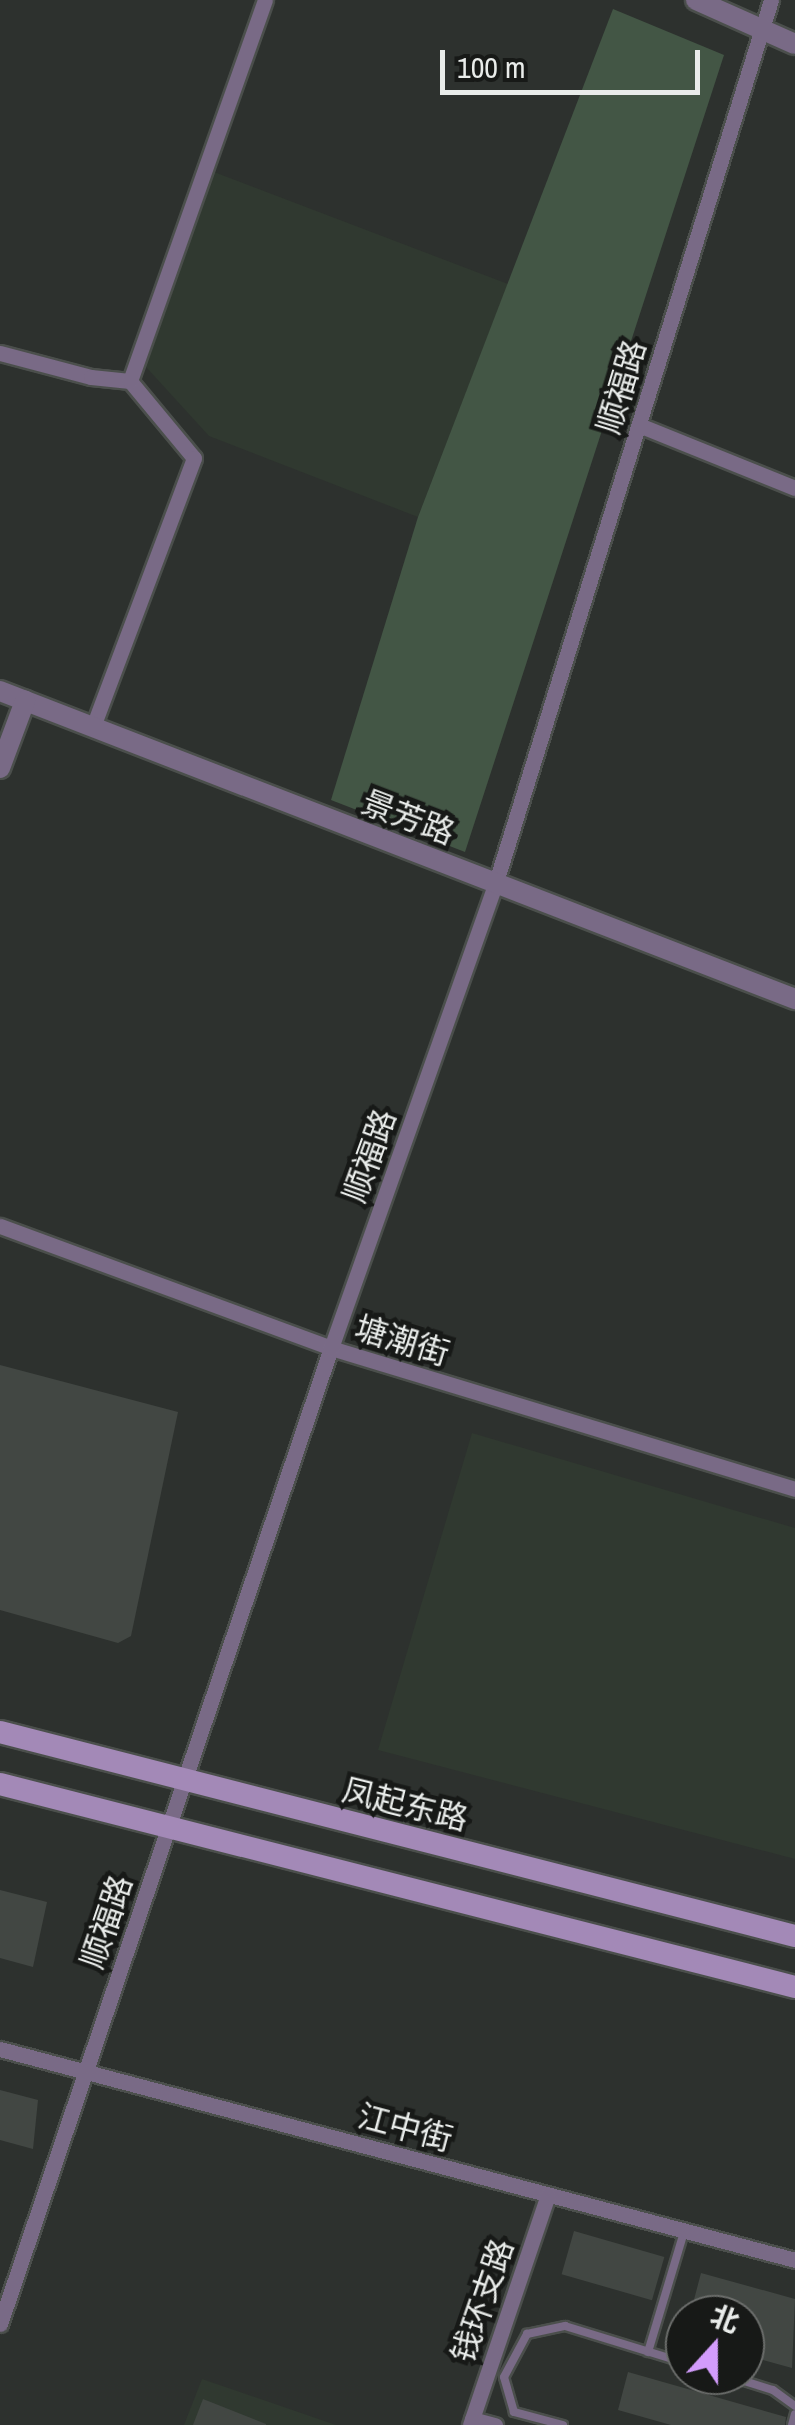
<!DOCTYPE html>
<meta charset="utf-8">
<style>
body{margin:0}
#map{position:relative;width:795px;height:2425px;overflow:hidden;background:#2d312e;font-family:"Archivo Narrow","Noto Sans SC",sans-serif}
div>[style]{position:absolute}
.built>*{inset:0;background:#303930}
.green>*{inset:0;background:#435645}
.building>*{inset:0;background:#424743;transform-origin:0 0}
.roads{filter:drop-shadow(2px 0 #4b4f4c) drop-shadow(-2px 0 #4b4f4c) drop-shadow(0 2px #4b4f4c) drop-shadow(0 -2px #4b4f4c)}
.service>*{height:8px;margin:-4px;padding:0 4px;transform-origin:4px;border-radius:4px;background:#796a86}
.minor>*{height:15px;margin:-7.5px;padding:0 7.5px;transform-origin:7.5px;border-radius:7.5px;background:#796a86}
.tertiary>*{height:20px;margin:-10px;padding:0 10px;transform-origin:10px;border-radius:10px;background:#796a86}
.secondary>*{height:22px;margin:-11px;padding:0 11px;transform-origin:11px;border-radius:11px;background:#a389b7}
span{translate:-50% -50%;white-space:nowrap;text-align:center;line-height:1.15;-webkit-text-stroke:9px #171917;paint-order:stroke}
.street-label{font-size:32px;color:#e9ecea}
.north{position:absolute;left:665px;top:2295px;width:100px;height:100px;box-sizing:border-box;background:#171917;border:2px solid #6b6d6b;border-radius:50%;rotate:21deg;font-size:28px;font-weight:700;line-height:40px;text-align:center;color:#e9ecea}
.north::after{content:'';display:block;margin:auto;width:35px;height:45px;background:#d39cfc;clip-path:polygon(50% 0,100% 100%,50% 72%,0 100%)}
.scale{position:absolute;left:440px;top:50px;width:260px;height:45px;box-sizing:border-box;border:5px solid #e9ecea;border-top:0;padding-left:12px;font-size:30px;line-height:35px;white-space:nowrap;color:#e9ecea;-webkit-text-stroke:8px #171917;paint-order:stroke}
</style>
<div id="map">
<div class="built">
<i style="clip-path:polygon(214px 172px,508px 284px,418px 517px,209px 436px,146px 367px)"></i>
<i style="clip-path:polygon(472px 1433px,795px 1528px,795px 1859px,378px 1750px)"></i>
<i style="clip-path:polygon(202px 2379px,336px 2425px,184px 2425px)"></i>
</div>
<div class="green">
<i style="clip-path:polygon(613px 9px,724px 55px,465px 852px,331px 800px,418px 517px)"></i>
</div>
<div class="building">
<i style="clip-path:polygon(0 1365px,178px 1412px,131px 1636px,118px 1643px,0 1610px)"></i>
<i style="clip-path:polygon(0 1890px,47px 1902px,33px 1967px,0 1958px)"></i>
<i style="clip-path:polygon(0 2090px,38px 2100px,33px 2149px,0 2140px)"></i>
<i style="left:574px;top:2231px;width:94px;height:45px;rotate:16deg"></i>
<i style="clip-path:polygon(701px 2273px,795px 2299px,792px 2368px,745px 2355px,745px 2315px,690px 2315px)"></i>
<i style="clip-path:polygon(628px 2372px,786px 2417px,785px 2425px,671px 2425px,618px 2410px)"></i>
<i style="clip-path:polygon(203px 2399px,266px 2424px,266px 2425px,193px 2425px)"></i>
</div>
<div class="roads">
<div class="service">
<i style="left:648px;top:2352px;width:125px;rotate:-73.3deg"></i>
<i style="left:725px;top:2375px;width:50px;rotate:17.4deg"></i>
<i style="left:773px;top:2390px;width:27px;rotate:36deg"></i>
<i style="left:563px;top:2425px;width:51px;rotate:-165.1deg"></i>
<i style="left:514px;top:2412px;width:36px;rotate:-106deg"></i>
<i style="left:504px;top:2377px;width:49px;rotate:-61.9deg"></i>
<i style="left:527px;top:2334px;width:39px;rotate:-12deg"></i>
<i style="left:565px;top:2326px;width:126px;rotate:17.1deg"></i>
<i style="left:792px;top:2425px;width:11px;rotate:-75deg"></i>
</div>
<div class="minor">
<i style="left:0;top:353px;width:94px;rotate:14.8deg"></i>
<i style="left:91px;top:377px;width:39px;rotate:6deg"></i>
<i style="left:130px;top:381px;width:100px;rotate:50.3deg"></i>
<i style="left:194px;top:458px;width:287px;rotate:110.6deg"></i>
<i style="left:130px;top:381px;width:404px;rotate:-70.5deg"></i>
<i style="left:639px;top:425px;width:168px;rotate:22deg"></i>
<i style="left:0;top:1226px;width:353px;rotate:20.2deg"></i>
<i style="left:331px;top:1348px;width:485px;rotate:16.9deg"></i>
<i style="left:0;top:2049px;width:823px;rotate:14.86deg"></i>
<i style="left:0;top:2324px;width:1031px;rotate:-71.27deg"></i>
<i style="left:331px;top:1348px;width:491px;rotate:-70.5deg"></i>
<i style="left:495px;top:885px;width:927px;rotate:-72.68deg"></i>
<i style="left:472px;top:2419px;width:24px;rotate:15deg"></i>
<i style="left:470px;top:2425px;width:243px;rotate:-71.3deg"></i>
</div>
<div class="tertiary">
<i style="left:696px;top:0;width:108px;rotate:24deg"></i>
<i style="left:0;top:691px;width:853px;rotate:21.18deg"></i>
<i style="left:0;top:768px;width:72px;rotate:-69.5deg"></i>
</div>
<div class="secondary">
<i style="left:0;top:1732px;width:821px;rotate:14.39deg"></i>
<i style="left:0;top:1784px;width:821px;rotate:14.32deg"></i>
</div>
</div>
<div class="street-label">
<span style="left:622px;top:387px;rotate:-73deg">顺福路</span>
<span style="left:408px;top:818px;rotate:21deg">景芳路</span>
<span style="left:370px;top:1156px;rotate:-70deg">顺福路</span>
<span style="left:402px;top:1341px;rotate:17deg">塘潮街</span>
<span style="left:405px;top:1805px;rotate:14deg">凤起东路</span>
<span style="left:107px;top:1922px;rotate:-71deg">顺福路</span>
<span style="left:405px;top:2128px;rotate:15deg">江中街</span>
<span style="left:483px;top:2301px;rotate:-71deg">钱环支路</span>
</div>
<div class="north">北</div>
<div class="scale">100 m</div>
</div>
